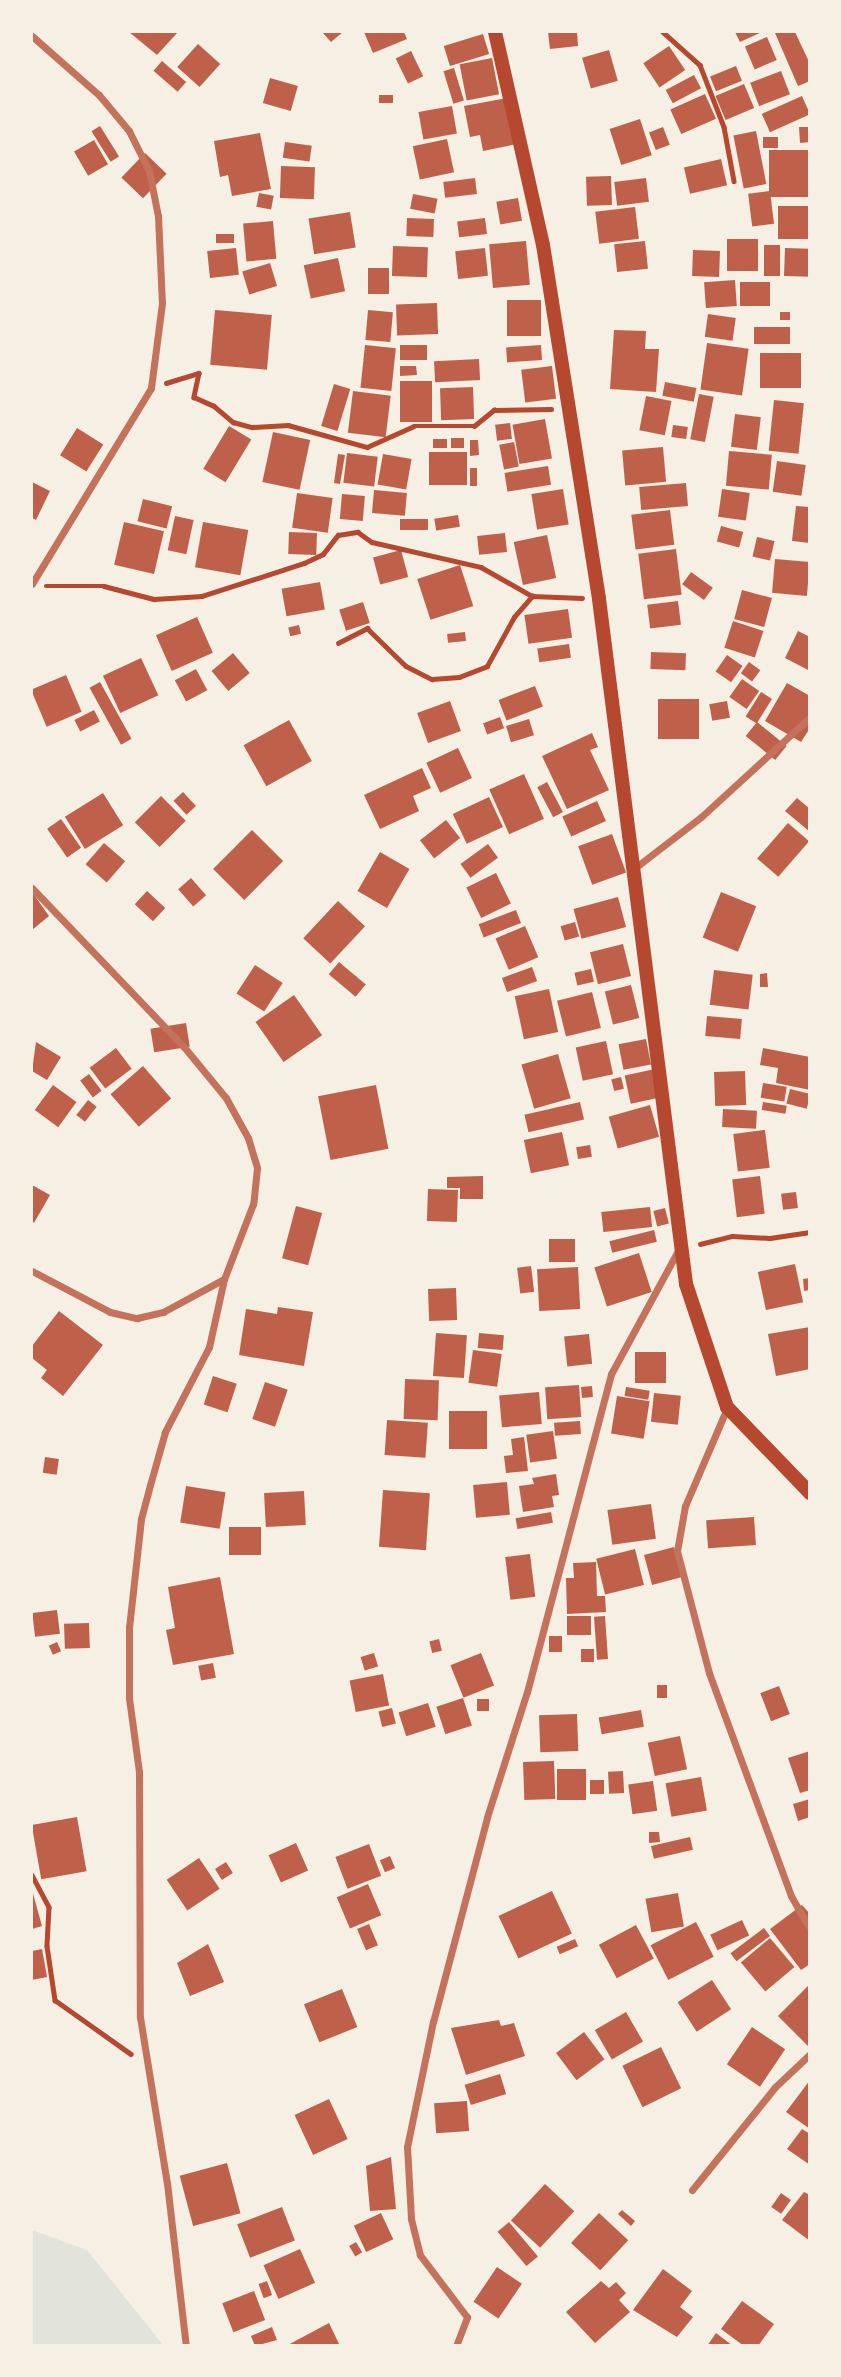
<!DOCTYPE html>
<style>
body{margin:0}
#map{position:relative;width:841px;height:2377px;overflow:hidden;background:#f6efe4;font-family:Inter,sans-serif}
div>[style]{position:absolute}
.green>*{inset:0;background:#e2e4dc}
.building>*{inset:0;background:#bf614a;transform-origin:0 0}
.path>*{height:4.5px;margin:-2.25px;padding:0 2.25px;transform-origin:2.25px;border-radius:2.25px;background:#b5482f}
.minor>*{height:7px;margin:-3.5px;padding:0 3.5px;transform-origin:3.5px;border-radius:3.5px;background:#c5725c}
.secondary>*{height:14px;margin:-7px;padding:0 7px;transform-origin:7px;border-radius:7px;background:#b5482f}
span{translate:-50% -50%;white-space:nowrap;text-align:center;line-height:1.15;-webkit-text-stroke:5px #f6efe4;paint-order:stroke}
.frame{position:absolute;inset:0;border:33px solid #f6efe4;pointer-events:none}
</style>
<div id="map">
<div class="green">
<i style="clip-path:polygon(32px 2230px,87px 2250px,163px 2345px,32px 2345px)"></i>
</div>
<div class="building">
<i style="clip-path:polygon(129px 32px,178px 32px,157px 55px)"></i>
<i style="clip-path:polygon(322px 32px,343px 32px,331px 42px)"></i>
<i style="clip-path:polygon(364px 32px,404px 32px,407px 39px,373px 53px)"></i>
<i style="clip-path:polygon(548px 32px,577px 32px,578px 46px,550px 49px)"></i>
<i style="clip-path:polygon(735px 32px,762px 32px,740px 42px)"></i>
<i style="clip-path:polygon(795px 32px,810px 64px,810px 81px,798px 86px,775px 33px)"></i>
<i style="left:483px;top:34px;width:21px;height:41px;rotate:73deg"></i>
<i style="left:767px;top:37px;width:25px;height:24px;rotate:67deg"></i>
<i style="left:198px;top:44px;width:30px;height:31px;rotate:42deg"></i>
<i style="left:669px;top:46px;width:29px;height:31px;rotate:56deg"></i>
<i style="left:609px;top:50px;width:32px;height:28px;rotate:74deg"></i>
<i style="left:411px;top:51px;width:28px;height:17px;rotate:64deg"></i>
<i style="left:492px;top:58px;width:37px;height:33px;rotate:79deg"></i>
<i style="left:162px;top:61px;width:32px;height:13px;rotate:41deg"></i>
<i style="left:736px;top:66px;width:16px;height:28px;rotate:68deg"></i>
<i style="left:454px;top:68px;width:34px;height:11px;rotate:73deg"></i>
<i style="left:781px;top:71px;width:25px;height:33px;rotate:69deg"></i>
<i style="left:694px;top:75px;width:15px;height:32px;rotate:62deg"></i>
<i style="left:270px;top:78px;width:29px;height:26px;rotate:16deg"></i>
<i style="left:744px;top:84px;width:26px;height:31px;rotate:67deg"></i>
<i style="left:705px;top:94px;width:27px;height:38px;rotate:66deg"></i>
<i style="left:379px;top:95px;width:14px;height:8px"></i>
<i style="left:802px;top:96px;width:20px;height:44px;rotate:66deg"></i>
<i style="clip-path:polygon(507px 98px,517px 144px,483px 151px,480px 135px,470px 137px,464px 106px)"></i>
<i style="left:452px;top:106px;width:28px;height:34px;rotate:80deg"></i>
<i style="left:640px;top:119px;width:38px;height:32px;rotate:72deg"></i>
<i style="left:100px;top:126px;width:36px;height:10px;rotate:58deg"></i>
<i style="left:663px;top:127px;width:19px;height:15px;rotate:69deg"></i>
<i style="clip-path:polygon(799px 127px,810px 127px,810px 142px,800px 143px)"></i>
<i style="left:756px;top:131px;width:54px;height:23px;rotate:79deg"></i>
<i style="clip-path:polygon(260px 133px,271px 189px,232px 196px,228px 175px,220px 177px,214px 141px)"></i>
<i style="left:778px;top:137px;width:11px;height:15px;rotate:90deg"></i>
<i style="left:447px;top:139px;width:34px;height:35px;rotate:78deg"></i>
<i style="left:94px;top:140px;width:28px;height:23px;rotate:60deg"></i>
<i style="left:285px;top:142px;width:27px;height:16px;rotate:8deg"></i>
<i style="left:810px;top:150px;width:47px;height:41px;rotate:90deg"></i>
<i style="left:145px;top:153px;width:30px;height:34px;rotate:44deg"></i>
<i style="left:721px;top:159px;width:27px;height:38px;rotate:77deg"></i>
<i style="left:281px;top:166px;width:34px;height:32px;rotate:2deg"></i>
<i style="left:611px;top:176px;width:29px;height:25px;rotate:88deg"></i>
<i style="left:475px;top:178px;width:16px;height:32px;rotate:83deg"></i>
<i style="left:646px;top:178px;width:24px;height:32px;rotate:83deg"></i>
<i style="left:770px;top:191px;width:33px;height:22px;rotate:83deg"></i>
<i style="left:259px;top:193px;width:15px;height:14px;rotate:11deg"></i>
<i style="left:413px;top:194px;width:25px;height:15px;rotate:11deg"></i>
<i style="left:518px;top:198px;width:23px;height:22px;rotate:80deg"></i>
<i style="left:810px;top:206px;width:33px;height:32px;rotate:90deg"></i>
<i style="left:635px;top:207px;width:32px;height:40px;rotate:83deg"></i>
<i style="left:350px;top:212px;width:36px;height:42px;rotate:81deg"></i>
<i style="left:407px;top:218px;width:27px;height:18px;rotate:2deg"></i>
<i style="left:485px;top:218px;width:16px;height:28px;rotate:83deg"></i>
<i style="left:273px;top:221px;width:38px;height:30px;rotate:85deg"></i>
<i style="left:234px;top:234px;width:9px;height:18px;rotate:90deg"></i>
<i style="left:727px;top:239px;width:31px;height:32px"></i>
<i style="left:526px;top:241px;width:44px;height:37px;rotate:85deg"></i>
<i style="left:645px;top:241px;width:28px;height:31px;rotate:84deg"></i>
<i style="left:764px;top:245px;width:16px;height:31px"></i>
<i style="left:393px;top:246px;width:35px;height:30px;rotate:2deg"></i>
<i style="left:236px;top:248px;width:27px;height:29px;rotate:84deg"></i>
<i style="left:485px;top:248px;width:28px;height:30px;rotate:84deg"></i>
<i style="left:785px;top:248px;width:25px;height:28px;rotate:2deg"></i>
<i style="left:693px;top:250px;width:27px;height:26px;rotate:2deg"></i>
<i style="left:338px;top:258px;width:34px;height:35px;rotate:78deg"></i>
<i style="left:270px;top:263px;width:24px;height:29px;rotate:73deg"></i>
<i style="left:389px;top:268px;width:26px;height:21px;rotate:90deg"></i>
<i style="left:735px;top:280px;width:26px;height:31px;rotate:86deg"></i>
<i style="left:740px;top:282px;width:30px;height:24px"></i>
<i style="left:541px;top:300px;width:36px;height:34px;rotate:90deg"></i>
<i style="left:437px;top:303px;width:31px;height:41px;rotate:88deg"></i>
<i style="left:215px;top:310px;width:57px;height:55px;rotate:5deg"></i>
<i style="left:368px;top:310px;width:25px;height:30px;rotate:5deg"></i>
<i style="left:790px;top:312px;width:8px;height:10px;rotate:90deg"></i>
<i style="left:708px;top:314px;width:28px;height:23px;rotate:8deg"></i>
<i style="left:754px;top:327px;width:36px;height:17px"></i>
<i style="clip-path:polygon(614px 330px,646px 331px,645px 349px,659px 349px,656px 392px,610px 389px)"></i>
<i style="left:707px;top:343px;width:42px;height:47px;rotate:8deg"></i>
<i style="left:365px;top:345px;width:31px;height:43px;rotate:6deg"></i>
<i style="left:400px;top:345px;width:27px;height:15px"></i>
<i style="left:541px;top:345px;width:15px;height:35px;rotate:86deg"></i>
<i style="left:760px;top:353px;width:41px;height:35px"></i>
<i style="left:479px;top:359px;width:21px;height:45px;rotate:87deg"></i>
<i style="clip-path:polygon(400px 366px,416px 366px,417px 375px,400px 376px)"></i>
<i style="left:552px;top:366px;width:33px;height:31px;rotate:83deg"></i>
<i style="left:400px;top:381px;width:32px;height:41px"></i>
<i style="left:665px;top:382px;width:32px;height:14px;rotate:11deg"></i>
<i style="left:334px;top:384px;width:17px;height:44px;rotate:17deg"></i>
<i style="left:473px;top:387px;width:32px;height:33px;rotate:88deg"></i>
<i style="left:353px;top:391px;width:38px;height:42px;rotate:7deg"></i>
<i style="left:699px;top:394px;width:15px;height:46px;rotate:11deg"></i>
<i style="left:646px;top:396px;width:26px;height:35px;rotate:11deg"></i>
<i style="left:774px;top:400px;width:30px;height:51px;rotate:6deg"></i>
<i style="left:735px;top:414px;width:26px;height:33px;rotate:7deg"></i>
<i style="left:545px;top:419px;width:40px;height:33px;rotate:80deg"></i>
<i style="left:510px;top:423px;width:16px;height:15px;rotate:83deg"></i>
<i style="left:673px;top:425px;width:15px;height:12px;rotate:8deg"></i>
<i style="left:229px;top:426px;width:26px;height:50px;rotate:31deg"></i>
<i style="left:77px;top:428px;width:31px;height:32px;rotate:32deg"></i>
<i style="left:273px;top:432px;width:38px;height:51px;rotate:12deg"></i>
<i style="left:451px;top:438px;width:13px;height:10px"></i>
<i style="left:433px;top:439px;width:14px;height:9px"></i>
<i style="clip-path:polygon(470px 440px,478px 440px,479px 455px,470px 456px)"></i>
<i style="left:514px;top:442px;width:25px;height:15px;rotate:79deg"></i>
<i style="left:663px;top:447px;width:35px;height:41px;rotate:85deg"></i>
<i style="left:729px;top:451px;width:43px;height:35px;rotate:5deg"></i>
<i style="left:429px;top:452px;width:38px;height:33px"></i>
<i style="left:347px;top:453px;width:31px;height:30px;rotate:7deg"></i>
<i style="clip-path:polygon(338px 454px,345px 455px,340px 484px,334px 483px)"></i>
<i style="left:383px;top:454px;width:29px;height:31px;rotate:10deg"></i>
<i style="left:777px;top:461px;width:29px;height:31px;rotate:8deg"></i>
<i style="left:548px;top:466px;width:19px;height:44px;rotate:81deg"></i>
<i style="left:470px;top:468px;width:7px;height:18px"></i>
<i style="clip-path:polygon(32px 482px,50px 491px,36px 520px,32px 518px)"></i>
<i style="left:686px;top:483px;width:23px;height:47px;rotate:85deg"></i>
<i style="left:563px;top:489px;width:36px;height:32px;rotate:81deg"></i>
<i style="left:722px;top:489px;width:28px;height:28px;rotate:8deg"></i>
<i style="left:374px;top:490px;width:33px;height:23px;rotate:5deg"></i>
<i style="left:297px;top:493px;width:36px;height:35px;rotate:8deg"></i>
<i style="left:342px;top:494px;width:23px;height:25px;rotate:5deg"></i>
<i style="left:143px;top:499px;width:30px;height:23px;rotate:14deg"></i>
<i style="clip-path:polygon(796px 506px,810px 507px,810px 543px,792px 541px)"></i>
<i style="left:670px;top:510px;width:35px;height:39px;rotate:83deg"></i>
<i style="left:458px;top:515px;width:12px;height:24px;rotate:81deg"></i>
<i style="left:175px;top:516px;width:19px;height:35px;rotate:12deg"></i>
<i style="left:428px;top:519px;width:11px;height:28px;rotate:90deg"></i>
<i style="left:124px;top:522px;width:41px;height:44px;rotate:13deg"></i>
<i style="left:203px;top:522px;width:46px;height:46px;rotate:10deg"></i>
<i style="left:721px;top:526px;width:23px;height:16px;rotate:15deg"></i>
<i style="left:289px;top:532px;width:28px;height:22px;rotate:2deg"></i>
<i style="left:505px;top:533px;width:19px;height:28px;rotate:84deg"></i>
<i style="left:547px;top:535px;width:44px;height:34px;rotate:78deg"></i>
<i style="left:757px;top:537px;width:18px;height:20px;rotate:13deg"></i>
<i style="left:676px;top:549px;width:46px;height:38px;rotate:83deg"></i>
<i style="left:401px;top:550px;width:28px;height:29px;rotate:75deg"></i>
<i style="left:775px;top:559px;width:35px;height:34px;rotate:5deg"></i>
<i style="left:460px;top:565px;width:43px;height:45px;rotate:72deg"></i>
<i style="left:691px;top:572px;width:27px;height:15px;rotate:36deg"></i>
<i style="left:320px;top:582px;width:28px;height:39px;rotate:80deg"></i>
<i style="left:742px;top:590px;width:31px;height:30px;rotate:15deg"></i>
<i style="left:678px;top:601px;width:24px;height:31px;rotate:83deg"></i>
<i style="left:363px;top:602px;width:22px;height:25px;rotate:72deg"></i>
<i style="left:568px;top:609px;width:29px;height:44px;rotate:82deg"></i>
<i style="left:197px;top:617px;width:39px;height:45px;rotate:66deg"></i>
<i style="left:733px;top:621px;width:32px;height:28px;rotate:18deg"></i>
<i style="left:299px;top:625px;width:9px;height:11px;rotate:77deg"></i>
<i style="clip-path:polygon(798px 631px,810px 637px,810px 671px,785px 658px)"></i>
<i style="left:465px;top:632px;width:9px;height:18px;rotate:84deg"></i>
<i style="left:569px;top:644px;width:14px;height:32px;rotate:82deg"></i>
<i style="left:651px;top:652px;width:35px;height:17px;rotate:2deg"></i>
<i style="left:233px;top:653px;width:26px;height:28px;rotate:50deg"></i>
<i style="left:727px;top:655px;width:19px;height:20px;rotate:35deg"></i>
<i style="left:141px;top:658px;width:41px;height:42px;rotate:65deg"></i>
<i style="left:749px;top:662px;width:14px;height:14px;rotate:36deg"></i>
<i style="left:196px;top:669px;width:24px;height:24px;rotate:62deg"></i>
<i style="left:66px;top:675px;width:40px;height:38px;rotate:67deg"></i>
<i style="left:742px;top:679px;width:21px;height:22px;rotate:35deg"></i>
<i style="left:100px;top:682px;width:65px;height:12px;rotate:61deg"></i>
<i style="clip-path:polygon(787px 683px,810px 696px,810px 728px,801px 742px,765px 721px)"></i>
<i style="left:535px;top:686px;width:22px;height:39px;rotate:69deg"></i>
<i style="left:761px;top:692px;width:13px;height:29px;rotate:32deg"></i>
<i style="left:658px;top:699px;width:41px;height:40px"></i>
<i style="left:450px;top:701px;width:32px;height:35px;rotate:70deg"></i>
<i style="left:727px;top:701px;width:17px;height:18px;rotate:80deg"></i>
<i style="left:94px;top:710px;width:13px;height:22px;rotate:63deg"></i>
<i style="left:500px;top:717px;width:12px;height:18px;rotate:70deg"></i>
<i style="left:529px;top:719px;width:17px;height:24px;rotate:73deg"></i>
<i style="left:289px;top:720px;width:47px;height:52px;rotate:61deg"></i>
<i style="left:757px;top:722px;width:38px;height:18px;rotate:39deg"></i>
<i style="clip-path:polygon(592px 733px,598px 747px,590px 750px,609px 790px,567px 809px,542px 756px)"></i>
<i style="left:458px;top:748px;width:33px;height:35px;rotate:65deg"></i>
<i style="clip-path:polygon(422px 768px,431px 788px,413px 796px,419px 811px,380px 829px,364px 795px)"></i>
<i style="left:524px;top:774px;width:49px;height:38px;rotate:66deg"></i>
<i style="left:547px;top:782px;width:34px;height:11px;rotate:62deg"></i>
<i style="left:183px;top:792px;width:19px;height:13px;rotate:47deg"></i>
<i style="left:103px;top:793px;width:38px;height:45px;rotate:58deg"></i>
<i style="left:161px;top:796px;width:35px;height:37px;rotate:45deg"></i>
<i style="left:489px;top:797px;width:33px;height:40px;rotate:65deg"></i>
<i style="clip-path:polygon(797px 798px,810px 809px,810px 832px,785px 811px)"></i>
<i style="left:597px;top:801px;width:22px;height:38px;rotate:66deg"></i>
<i style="left:61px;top:819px;width:35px;height:17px;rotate:55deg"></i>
<i style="left:446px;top:820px;width:23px;height:33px;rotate:52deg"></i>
<i style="left:788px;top:823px;width:28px;height:47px;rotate:41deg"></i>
<i style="left:252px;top:830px;width:44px;height:55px;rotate:45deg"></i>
<i style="left:612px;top:834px;width:41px;height:36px;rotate:70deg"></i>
<i style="left:104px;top:843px;width:28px;height:28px;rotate:41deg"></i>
<i style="left:488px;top:844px;width:17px;height:34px;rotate:54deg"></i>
<i style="left:380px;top:852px;width:34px;height:45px;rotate:30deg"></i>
<i style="left:496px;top:873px;width:34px;height:33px;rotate:64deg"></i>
<i style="left:191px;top:878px;width:23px;height:17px;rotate:49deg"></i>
<i style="left:147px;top:891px;width:25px;height:18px;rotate:43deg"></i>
<i style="clip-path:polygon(32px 892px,49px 916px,32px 930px)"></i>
<i style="left:721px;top:892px;width:38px;height:49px;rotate:22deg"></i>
<i style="left:618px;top:897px;width:31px;height:46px;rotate:75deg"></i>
<i style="left:338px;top:901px;width:37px;height:51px;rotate:43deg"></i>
<i style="left:516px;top:910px;width:14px;height:40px;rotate:69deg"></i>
<i style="left:575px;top:922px;width:15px;height:15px;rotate:74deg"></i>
<i style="left:525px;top:926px;width:34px;height:32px;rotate:67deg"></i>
<i style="left:623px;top:944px;width:33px;height:34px;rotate:76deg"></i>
<i style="left:339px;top:962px;width:35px;height:16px;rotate:40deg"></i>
<i style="left:255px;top:965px;width:33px;height:34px;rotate:33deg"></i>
<i style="left:532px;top:967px;width:15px;height:32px;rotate:70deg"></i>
<i style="left:591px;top:969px;width:13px;height:17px;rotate:77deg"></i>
<i style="left:714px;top:970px;width:39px;height:35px;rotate:7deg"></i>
<i style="clip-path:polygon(767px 973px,768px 987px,760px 987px,760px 974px)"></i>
<i style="left:631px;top:985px;width:34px;height:27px;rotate:76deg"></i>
<i style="left:549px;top:989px;width:44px;height:35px;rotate:78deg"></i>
<i style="left:592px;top:992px;width:37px;height:36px;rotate:76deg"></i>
<i style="left:294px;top:995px;width:49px;height:47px;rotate:55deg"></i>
<i style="left:707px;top:1016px;width:35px;height:20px;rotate:5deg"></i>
<i style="left:186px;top:1023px;width:24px;height:36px;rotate:81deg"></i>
<i style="left:646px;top:1039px;width:26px;height:28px;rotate:79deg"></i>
<i style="left:606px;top:1041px;width:34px;height:31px;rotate:78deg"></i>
<i style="clip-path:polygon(36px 1042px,61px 1057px,47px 1080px,32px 1071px)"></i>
<i style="left:116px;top:1048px;width:26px;height:33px;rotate:53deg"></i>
<i style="clip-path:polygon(763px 1048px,810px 1057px,810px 1090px,776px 1083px,778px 1068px,760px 1065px)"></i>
<i style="left:558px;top:1054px;width:46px;height:38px;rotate:74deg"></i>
<i style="left:143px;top:1066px;width:43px;height:43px;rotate:49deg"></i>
<i style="left:655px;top:1069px;width:29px;height:31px;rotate:78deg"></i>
<i style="left:745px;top:1071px;width:34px;height:31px;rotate:88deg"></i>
<i style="left:89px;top:1074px;width:21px;height:11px;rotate:53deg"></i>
<i style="left:621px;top:1077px;width:12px;height:10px;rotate:76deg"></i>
<i style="left:763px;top:1083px;width:24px;height:15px;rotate:9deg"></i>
<i style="left:53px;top:1085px;width:29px;height:31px;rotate:36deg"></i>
<i style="left:376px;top:1085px;width:65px;height:59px;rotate:79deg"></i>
<i style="left:790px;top:1089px;width:21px;height:15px;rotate:14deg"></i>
<i style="left:88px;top:1100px;width:11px;height:19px;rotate:38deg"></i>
<i style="left:580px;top:1102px;width:18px;height:57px;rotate:77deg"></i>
<i style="left:763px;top:1102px;width:24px;height:8px;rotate:9deg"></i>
<i style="left:650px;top:1105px;width:33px;height:43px;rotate:74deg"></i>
<i style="left:723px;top:1109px;width:34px;height:18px;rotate:3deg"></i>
<i style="left:765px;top:1130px;width:38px;height:32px;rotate:83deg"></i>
<i style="left:562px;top:1132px;width:34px;height:39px;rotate:78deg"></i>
<i style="left:590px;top:1145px;width:12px;height:14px;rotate:81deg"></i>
<i style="clip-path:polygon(483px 1176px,483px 1199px,460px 1199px,460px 1188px,447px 1188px,447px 1177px)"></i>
<i style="left:760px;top:1176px;width:38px;height:28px;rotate:83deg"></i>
<i style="clip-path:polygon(32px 1185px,50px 1195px,34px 1223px,32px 1221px)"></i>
<i style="left:428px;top:1189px;width:30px;height:32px;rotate:2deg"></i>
<i style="left:796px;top:1192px;width:16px;height:15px;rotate:83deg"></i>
<i style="left:296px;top:1206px;width:27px;height:54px;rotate:15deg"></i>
<i style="left:650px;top:1207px;width:20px;height:49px;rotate:84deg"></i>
<i style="left:665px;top:1208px;width:16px;height:12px;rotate:76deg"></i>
<i style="left:654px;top:1230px;width:12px;height:46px;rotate:76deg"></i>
<i style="left:549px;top:1239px;width:26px;height:23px"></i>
<i style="left:639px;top:1253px;width:41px;height:47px;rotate:72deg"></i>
<i style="left:795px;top:1264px;width:39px;height:38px;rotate:78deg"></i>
<i style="left:531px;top:1266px;width:26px;height:14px;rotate:83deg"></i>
<i style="left:578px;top:1267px;width:42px;height:41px;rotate:87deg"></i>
<i style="clip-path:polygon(810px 1278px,810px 1290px,804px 1291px,803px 1279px)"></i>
<i style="left:456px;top:1288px;width:32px;height:28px;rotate:88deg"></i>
<i style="clip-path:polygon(278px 1307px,313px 1312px,304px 1366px,239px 1355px,246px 1309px,277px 1314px)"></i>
<i style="clip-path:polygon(59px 1311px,103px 1345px,63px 1396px,41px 1378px,47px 1370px,32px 1358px,32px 1346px)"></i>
<i style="clip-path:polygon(810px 1327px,810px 1369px,776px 1376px,768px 1334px)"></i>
<i style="left:436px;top:1333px;width:31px;height:43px;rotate:4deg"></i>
<i style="left:479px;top:1333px;width:25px;height:15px;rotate:5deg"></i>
<i style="left:589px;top:1334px;width:30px;height:25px;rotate:84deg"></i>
<i style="left:473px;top:1350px;width:29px;height:33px;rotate:8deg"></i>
<i style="left:635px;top:1352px;width:31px;height:31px"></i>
<i style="left:213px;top:1376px;width:25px;height:30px;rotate:18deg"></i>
<i style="left:405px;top:1379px;width:34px;height:40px;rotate:2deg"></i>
<i style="left:265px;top:1382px;width:24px;height:39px;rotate:19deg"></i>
<i style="left:579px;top:1385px;width:32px;height:34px;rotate:86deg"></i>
<i style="left:592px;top:1386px;width:11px;height:11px;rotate:85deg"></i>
<i style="left:626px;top:1387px;width:24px;height:9px;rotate:9deg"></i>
<i style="left:539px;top:1392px;width:32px;height:40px;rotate:85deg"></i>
<i style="left:654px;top:1393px;width:27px;height:29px;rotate:6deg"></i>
<i style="left:617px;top:1396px;width:33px;height:38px;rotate:9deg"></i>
<i style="left:449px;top:1411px;width:38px;height:38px"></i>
<i style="left:387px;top:1420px;width:41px;height:35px;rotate:4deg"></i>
<i style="left:580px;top:1421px;width:13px;height:26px;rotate:86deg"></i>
<i style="left:553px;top:1431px;width:28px;height:27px;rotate:82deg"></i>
<i style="clip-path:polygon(524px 1437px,528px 1471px,506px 1473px,504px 1456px,513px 1455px,511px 1439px)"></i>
<i style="left:45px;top:1457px;width:14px;height:16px;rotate:8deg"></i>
<i style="clip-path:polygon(556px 1474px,559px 1495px,552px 1496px,554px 1507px,523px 1512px,519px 1486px,534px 1484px,532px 1478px)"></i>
<i style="left:507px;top:1482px;width:33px;height:34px;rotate:85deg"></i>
<i style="left:186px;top:1486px;width:40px;height:37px;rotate:9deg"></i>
<i style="left:383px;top:1490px;width:47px;height:57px;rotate:4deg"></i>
<i style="left:304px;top:1491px;width:34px;height:40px;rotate:87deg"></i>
<i style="left:651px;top:1504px;width:35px;height:44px;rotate:82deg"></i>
<i style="left:551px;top:1512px;width:11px;height:36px;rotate:80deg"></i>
<i style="left:754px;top:1517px;width:28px;height:48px;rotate:86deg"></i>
<i style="left:229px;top:1527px;width:32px;height:28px"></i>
<i style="left:674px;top:1547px;width:31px;height:31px;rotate:75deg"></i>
<i style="left:635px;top:1549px;width:37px;height:40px;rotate:76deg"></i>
<i style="left:530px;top:1554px;width:43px;height:25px;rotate:83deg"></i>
<i style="clip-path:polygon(596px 1562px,597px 1596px,605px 1596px,606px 1612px,567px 1614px,566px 1578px,574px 1578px,573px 1563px)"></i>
<i style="clip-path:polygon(220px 1577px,234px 1654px,173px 1665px,166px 1630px,175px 1628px,168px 1587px)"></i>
<i style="left:57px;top:1610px;width:24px;height:25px;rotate:83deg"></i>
<i style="left:567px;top:1616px;width:24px;height:19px"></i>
<i style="left:605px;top:1616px;width:43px;height:11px;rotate:86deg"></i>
<i style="left:89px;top:1623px;width:25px;height:25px;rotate:88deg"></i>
<i style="left:549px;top:1636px;width:13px;height:16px"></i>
<i style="left:439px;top:1639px;width:12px;height:10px;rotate:76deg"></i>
<i style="left:57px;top:1642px;width:10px;height:9px;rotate:66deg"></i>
<i style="left:581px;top:1649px;width:13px;height:13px"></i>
<i style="left:374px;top:1653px;width:14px;height:14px;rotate:73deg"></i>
<i style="left:481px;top:1653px;width:35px;height:33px;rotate:68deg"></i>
<i style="left:213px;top:1663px;width:15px;height:15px;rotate:79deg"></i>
<i style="left:383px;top:1674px;width:32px;height:34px;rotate:79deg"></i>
<i style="left:657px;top:1685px;width:10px;height:13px"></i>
<i style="left:779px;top:1686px;width:30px;height:20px;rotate:69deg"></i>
<i style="left:463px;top:1698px;width:29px;height:28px;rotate:72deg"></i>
<i style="left:477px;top:1699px;width:12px;height:12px"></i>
<i style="left:428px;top:1703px;width:25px;height:31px;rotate:72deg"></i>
<i style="left:392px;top:1708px;width:16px;height:14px;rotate:76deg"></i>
<i style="left:641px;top:1710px;width:17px;height:43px;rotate:80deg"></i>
<i style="left:577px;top:1714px;width:37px;height:38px;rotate:88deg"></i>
<i style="left:680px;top:1736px;width:34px;height:33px;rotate:78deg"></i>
<i style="clip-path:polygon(810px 1751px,810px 1790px,800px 1793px,788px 1758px)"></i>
<i style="left:554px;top:1761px;width:38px;height:31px;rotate:88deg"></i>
<i style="left:557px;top:1769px;width:29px;height:31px"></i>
<i style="left:623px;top:1771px;width:22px;height:15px;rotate:87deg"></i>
<i style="left:701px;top:1777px;width:34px;height:36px;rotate:80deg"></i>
<i style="left:590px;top:1780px;width:14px;height:14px"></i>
<i style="left:653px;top:1781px;width:30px;height:25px;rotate:82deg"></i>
<i style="clip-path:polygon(810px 1799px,810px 1817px,798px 1821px,793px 1804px)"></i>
<i style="left:77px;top:1817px;width:55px;height:46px;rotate:80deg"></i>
<i style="clip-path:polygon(649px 1832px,659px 1832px,660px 1842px,649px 1843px)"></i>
<i style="left:690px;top:1837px;width:13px;height:40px;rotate:77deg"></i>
<i style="left:296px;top:1843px;width:30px;height:30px;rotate:66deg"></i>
<i style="left:369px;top:1844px;width:34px;height:36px;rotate:69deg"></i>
<i style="left:390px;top:1856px;width:13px;height:11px;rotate:67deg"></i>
<i style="left:199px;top:1858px;width:37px;height:39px;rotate:56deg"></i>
<i style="left:226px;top:1862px;width:13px;height:13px;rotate:58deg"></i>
<i style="left:368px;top:1884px;width:34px;height:34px;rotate:67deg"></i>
<i style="clip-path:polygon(32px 1890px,42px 1926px,32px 1929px)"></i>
<i style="left:552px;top:1891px;width:47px;height:59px;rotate:65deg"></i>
<i style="left:678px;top:1893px;width:34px;height:33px;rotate:80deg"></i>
<i style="clip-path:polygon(802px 1905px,810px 1914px,810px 1964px,801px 1970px,770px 1929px)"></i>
<i style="left:742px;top:1920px;width:17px;height:35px;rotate:65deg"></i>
<i style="left:696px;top:1922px;width:39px;height:51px;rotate:63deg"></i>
<i style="left:369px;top:1924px;width:23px;height:13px;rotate:67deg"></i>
<i style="left:636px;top:1925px;width:38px;height:42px;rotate:62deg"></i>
<i style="left:764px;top:1928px;width:10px;height:42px;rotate:53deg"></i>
<i style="left:770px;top:1938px;width:38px;height:38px;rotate:50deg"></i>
<i style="left:575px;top:1939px;width:8px;height:20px;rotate:67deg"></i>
<i style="clip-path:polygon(208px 1944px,224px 1982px,190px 1996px,177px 1963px)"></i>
<i style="clip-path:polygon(42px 1949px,47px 1977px,32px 1980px,32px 1951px)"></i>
<i style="left:712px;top:1980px;width:35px;height:41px;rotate:57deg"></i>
<i style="clip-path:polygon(810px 1984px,810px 2048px,778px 2016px)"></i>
<i style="left:342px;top:1989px;width:41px;height:41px;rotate:68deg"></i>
<i style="left:626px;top:2012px;width:34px;height:36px;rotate:60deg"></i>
<i style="clip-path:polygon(499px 2020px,501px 2026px,514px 2023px,525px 2056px,466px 2075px,451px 2028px)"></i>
<i style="left:752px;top:2027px;width:40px;height:45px;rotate:34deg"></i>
<i style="left:584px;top:2032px;width:34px;height:35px;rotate:53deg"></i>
<i style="left:661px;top:2047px;width:46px;height:43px;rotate:64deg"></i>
<i style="left:500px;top:2074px;width:21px;height:37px;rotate:73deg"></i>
<i style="clip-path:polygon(810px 2080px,810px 2129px,786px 2112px)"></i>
<i style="left:329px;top:2099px;width:44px;height:38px;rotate:65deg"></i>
<i style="left:467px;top:2101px;width:30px;height:33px;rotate:86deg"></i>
<i style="clip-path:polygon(802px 2129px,810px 2134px,810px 2165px,787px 2149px)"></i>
<i style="clip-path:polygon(391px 2157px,396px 2209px,370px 2211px,366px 2166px)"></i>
<i style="left:227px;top:2163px;width:52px;height:49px;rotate:75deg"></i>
<i style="left:545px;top:2184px;width:40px;height:50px;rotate:43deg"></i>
<i style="clip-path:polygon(804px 2192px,810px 2195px,810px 2241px,782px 2220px)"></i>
<i style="left:781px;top:2193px;width:12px;height:17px;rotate:35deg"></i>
<i style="left:282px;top:2207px;width:36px;height:48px;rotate:69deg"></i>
<i style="clip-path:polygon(622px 2210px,635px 2221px,631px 2226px,618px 2214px)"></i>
<i style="left:381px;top:2213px;width:29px;height:30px;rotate:65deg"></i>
<i style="left:599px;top:2213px;width:40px;height:41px;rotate:43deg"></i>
<i style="left:509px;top:2222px;width:45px;height:15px;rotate:50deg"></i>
<i style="left:356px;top:2242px;width:12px;height:8px;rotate:59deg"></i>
<i style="left:300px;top:2249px;width:37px;height:40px;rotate:66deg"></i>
<i style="left:497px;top:2267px;width:30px;height:42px;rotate:34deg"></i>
<i style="clip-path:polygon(663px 2269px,692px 2291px,680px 2307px,693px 2317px,677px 2337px,633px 2310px)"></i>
<i style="left:267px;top:2281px;width:15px;height:9px;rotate:70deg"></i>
<i style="clip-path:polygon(601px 2281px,609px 2288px,616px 2282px,626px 2293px,619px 2300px,630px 2312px,595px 2343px,566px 2312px)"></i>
<i style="left:254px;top:2291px;width:31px;height:34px;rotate:69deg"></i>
<i style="clip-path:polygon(742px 2301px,774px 2324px,758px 2346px,744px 2346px,721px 2329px)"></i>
<i style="clip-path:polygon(329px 2323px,340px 2346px,286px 2346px)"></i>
<i style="clip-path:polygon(272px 2327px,277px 2340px,255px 2346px,251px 2336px)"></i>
<i style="clip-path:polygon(716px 2333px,733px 2346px,707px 2346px)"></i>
</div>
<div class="path">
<i style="left:663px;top:32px;width:50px;rotate:41.7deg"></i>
<i style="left:700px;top:65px;width:66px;rotate:68.8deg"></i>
<i style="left:724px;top:127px;width:55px;rotate:79.5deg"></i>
<i style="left:166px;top:383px;width:34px;rotate:-17deg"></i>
<i style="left:199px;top:373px;width:25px;rotate:102deg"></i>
<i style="left:194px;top:397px;width:22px;rotate:24deg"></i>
<i style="left:214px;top:406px;width:25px;rotate:40deg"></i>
<i style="left:233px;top:422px;width:20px;rotate:15deg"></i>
<i style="left:252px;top:427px;width:36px;rotate:-3deg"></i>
<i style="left:288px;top:425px;width:82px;rotate:15.6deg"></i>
<i style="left:367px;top:447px;width:51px;rotate:-24.1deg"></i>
<i style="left:414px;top:426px;width:60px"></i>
<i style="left:474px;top:426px;width:26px;rotate:-39deg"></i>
<i style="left:494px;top:410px;width:57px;rotate:-1deg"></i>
<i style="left:46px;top:586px;width:58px"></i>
<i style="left:104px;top:586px;width:52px;rotate:14.6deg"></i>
<i style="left:154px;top:599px;width:48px;rotate:-3.6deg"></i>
<i style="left:202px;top:596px;width:107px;rotate:-17.9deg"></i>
<i style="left:304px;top:563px;width:21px;rotate:-25deg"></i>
<i style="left:323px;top:554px;width:24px;rotate:-52deg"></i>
<i style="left:338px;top:535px;width:20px;rotate:-9deg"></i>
<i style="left:358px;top:532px;width:17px;rotate:36deg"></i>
<i style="left:372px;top:542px;width:112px;rotate:12.9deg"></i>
<i style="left:481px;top:567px;width:59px;rotate:29.6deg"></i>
<i style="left:532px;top:596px;width:50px;rotate:2.3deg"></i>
<i style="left:338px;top:643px;width:33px;rotate:-27deg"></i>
<i style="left:367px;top:628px;width:54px;rotate:44.3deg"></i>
<i style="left:406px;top:666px;width:29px;rotate:27deg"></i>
<i style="left:432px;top:679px;width:27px;rotate:-4deg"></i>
<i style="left:459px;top:677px;width:30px;rotate:-21deg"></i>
<i style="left:487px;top:666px;width:56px;rotate:-61.1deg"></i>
<i style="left:514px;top:617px;width:28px;rotate:-49deg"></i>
<i style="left:700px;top:1244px;width:33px;rotate:-14deg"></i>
<i style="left:732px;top:1236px;width:38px;rotate:3deg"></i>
<i style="left:770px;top:1238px;width:40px;rotate:-8.5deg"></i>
<i style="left:32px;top:1875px;width:36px;rotate:62deg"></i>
<i style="left:49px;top:1907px;width:39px;rotate:93deg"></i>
<i style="left:47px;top:1946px;width:55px;rotate:81.6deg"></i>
<i style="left:55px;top:2000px;width:93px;rotate:35.4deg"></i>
</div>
<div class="minor">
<i style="left:32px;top:36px;width:89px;rotate:41.4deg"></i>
<i style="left:99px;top:95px;width:47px;rotate:50.2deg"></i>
<i style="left:129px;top:131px;width:45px;rotate:63.4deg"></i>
<i style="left:149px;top:171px;width:46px;rotate:78.7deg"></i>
<i style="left:158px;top:216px;width:87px;rotate:87.4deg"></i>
<i style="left:162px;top:303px;width:86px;rotate:97.4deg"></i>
<i style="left:151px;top:388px;width:229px;rotate:121.3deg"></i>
<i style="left:636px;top:867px;width:82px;rotate:-37.6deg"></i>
<i style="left:701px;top:817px;width:148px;rotate:-42.5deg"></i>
<i style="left:32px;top:888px;width:220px;rotate:46.3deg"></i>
<i style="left:184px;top:1047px;width:66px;rotate:50.5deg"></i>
<i style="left:226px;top:1098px;width:46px;rotate:61.2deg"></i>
<i style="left:248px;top:1138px;width:31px;rotate:73deg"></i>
<i style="left:257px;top:1168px;width:36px;rotate:96deg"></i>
<i style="left:253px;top:1204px;width:80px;rotate:111.1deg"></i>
<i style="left:224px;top:1279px;width:70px;rotate:102.4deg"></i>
<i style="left:209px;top:1347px;width:96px;rotate:117.4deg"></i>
<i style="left:165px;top:1432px;width:55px;rotate:105.8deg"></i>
<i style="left:150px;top:1485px;width:35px;rotate:105deg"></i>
<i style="left:141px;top:1519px;width:109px;rotate:96.3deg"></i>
<i style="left:129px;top:1627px;width:71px;rotate:90deg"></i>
<i style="left:129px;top:1698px;width:75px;rotate:82.3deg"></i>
<i style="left:139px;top:1772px;width:245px;rotate:89.8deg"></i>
<i style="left:140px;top:2017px;width:168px;rotate:80.8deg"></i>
<i style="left:167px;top:2183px;width:164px;rotate:83.4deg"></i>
<i style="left:32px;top:1271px;width:88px;rotate:27.7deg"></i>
<i style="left:110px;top:1312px;width:28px;rotate:13deg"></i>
<i style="left:137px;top:1318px;width:27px;rotate:-13deg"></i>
<i style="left:163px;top:1312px;width:69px;rotate:-28.4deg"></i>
<i style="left:727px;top:1408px;width:107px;rotate:113.2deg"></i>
<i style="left:685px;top:1506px;width:46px;rotate:100.1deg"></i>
<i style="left:677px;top:1551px;width:126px;rotate:75.3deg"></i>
<i style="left:709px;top:1673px;width:238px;rotate:69.8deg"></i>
<i style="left:791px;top:1896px;width:38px;rotate:60deg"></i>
<i style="left:692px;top:2190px;width:132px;rotate:-51.1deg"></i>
<i style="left:775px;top:2087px;width:48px;rotate:-43.3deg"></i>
<i style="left:456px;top:2346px;width:31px;rotate:-69deg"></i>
<i style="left:467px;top:2317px;width:78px;rotate:-127.2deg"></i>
<i style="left:420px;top:2255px;width:38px;rotate:-104deg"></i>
<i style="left:411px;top:2218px;width:71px;rotate:-93.2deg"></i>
<i style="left:407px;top:2147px;width:128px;rotate:-78.3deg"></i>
<i style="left:433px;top:2022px;width:212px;rotate:-75.2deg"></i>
<i style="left:487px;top:1817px;width:131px;rotate:-72.3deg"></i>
<i style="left:527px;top:1692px;width:329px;rotate:-75.2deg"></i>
<i style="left:611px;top:1374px;width:142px;rotate:-61.5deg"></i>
</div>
<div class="secondary">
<i style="left:495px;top:32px;width:218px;rotate:77.3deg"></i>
<i style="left:543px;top:245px;width:358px;rotate:81deg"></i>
<i style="left:599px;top:599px;width:691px;rotate:82.76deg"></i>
<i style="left:686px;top:1284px;width:130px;rotate:71.6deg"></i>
<i style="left:727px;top:1407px;width:120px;rotate:46deg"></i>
</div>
<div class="frame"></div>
</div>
